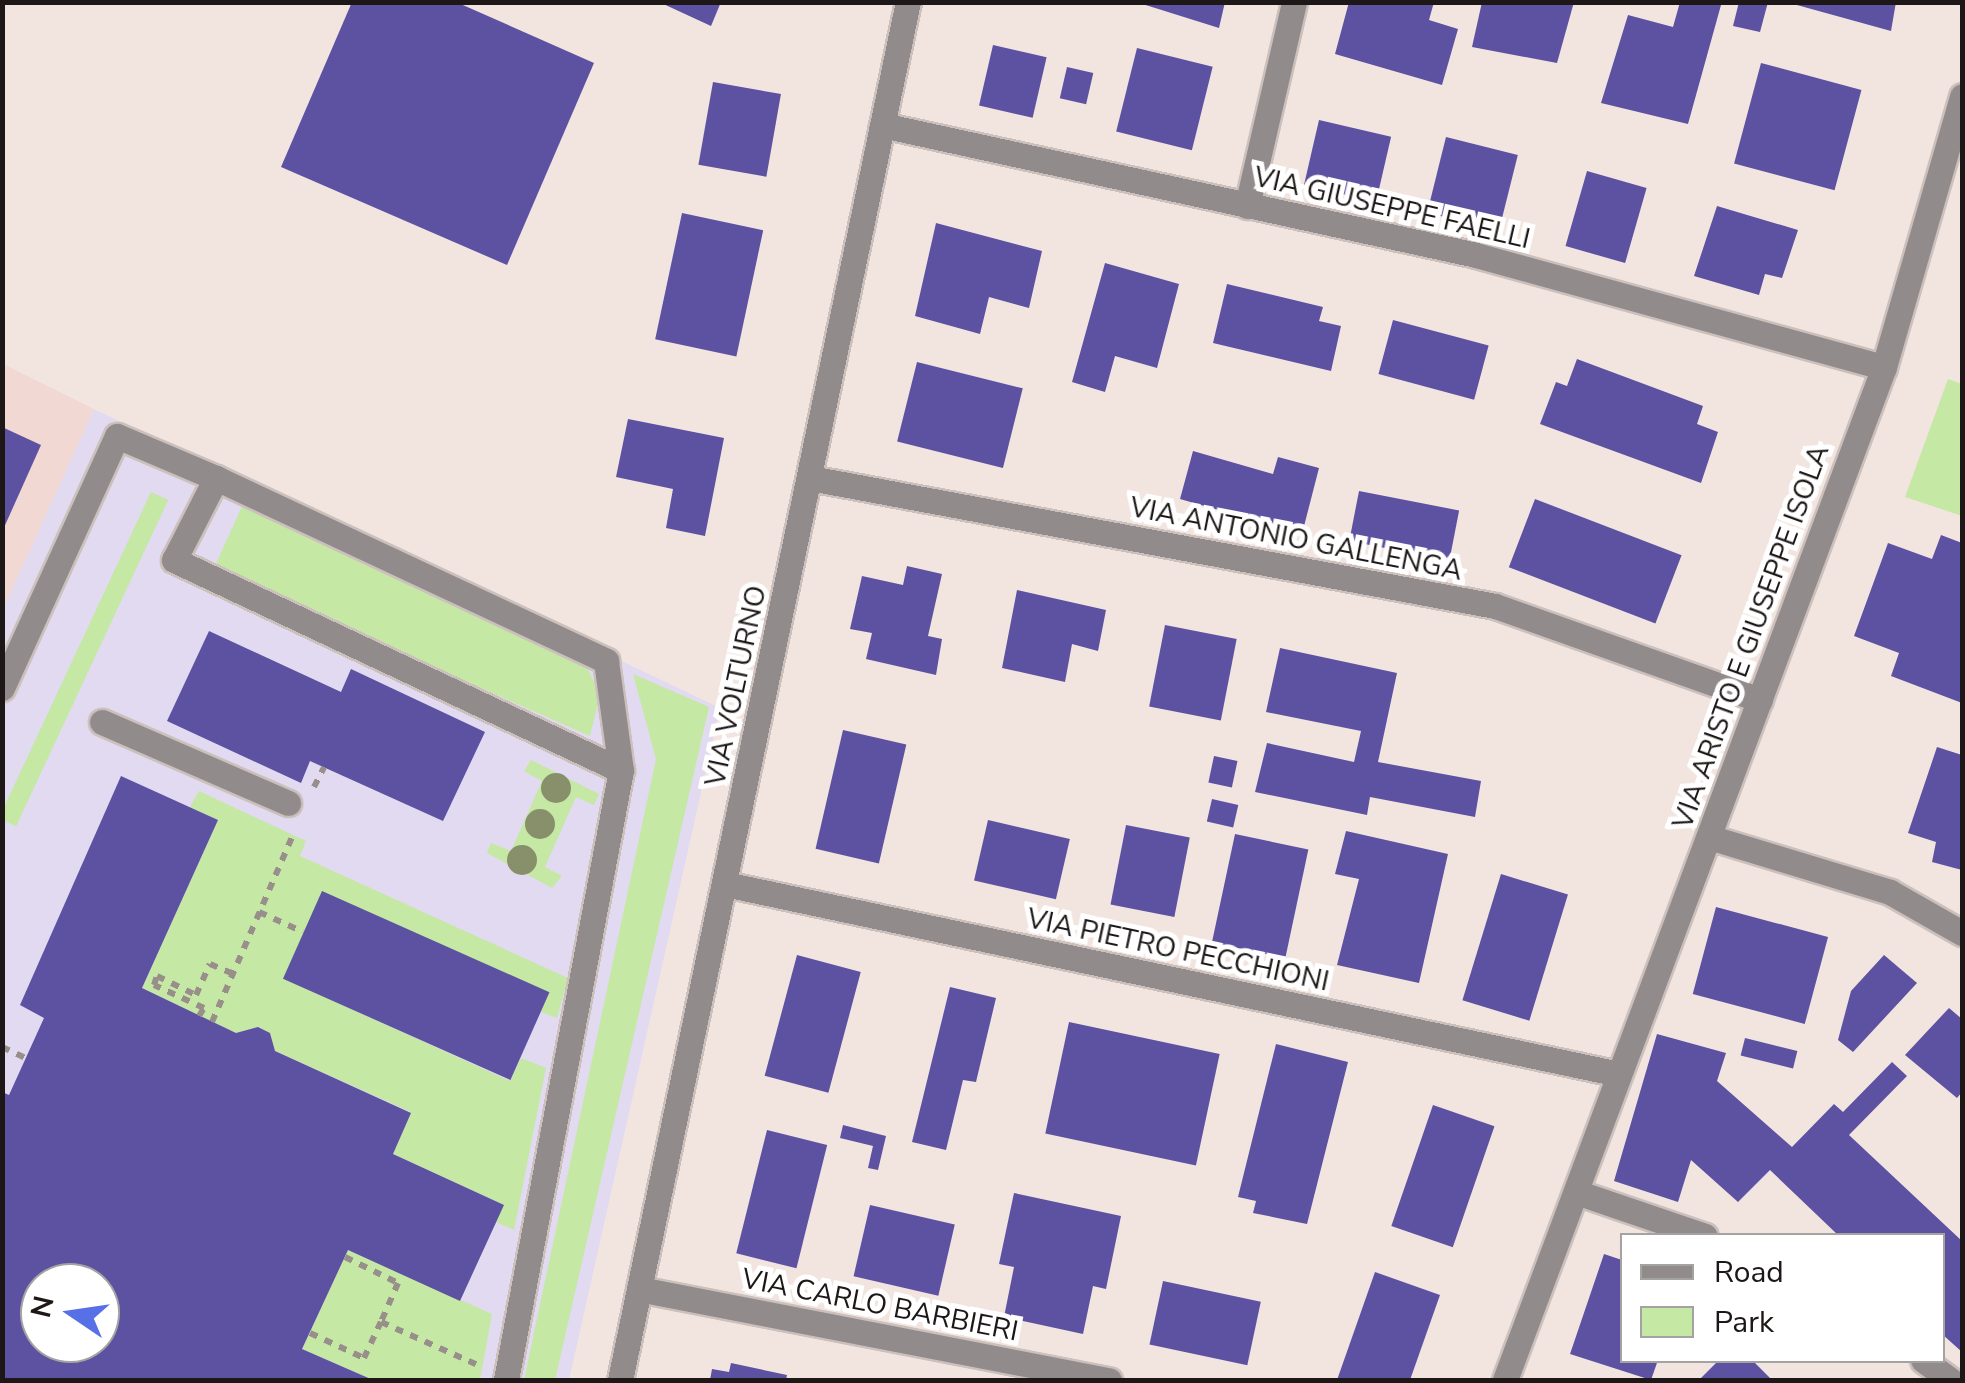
<!DOCTYPE html>
<style>
body{margin:0}
#map{position:relative;width:1965px;height:1383px;overflow:hidden;background:#f2e5e0;font-family:"Nunito Sans",sans-serif}
div>[style]{position:absolute}
.education>*{inset:0;background:#e1daf0}
.medical>*{inset:0;background:#f2d8d3}
.green>*{inset:0;background:#c5e8a4;transform-origin:0 0}
.building>*{inset:0;background:#5d51a2;transform-origin:0 0}
.path>*{height:6px;margin-top:-3px;transform-origin:0;background:repeating-linear-gradient(90deg,#988f8b 0 8px,transparent 0 16px)}
.roads{filter:drop-shadow(2px 0 #ccc0bc) drop-shadow(-2px 0 #ccc0bc) drop-shadow(0 2px #ccc0bc) drop-shadow(0 -2px #ccc0bc)}
.minor>*{height:25px;margin:-12.5px;padding:0 12.5px;transform-origin:12.5px;border-radius:12.5px;background:#918b8c}
.trees>*{width:30px;height:30px;margin:-15px;border-radius:50%;background:#87906a}
span{translate:-50% -50%;white-space:nowrap;text-align:center;line-height:1.15;-webkit-text-stroke:10px #fff;paint-order:stroke}
.street-label{font-size:28px;color:#1d1817}
.frame{position:absolute;inset:0;border:5px solid #1d1817;pointer-events:none}
.legend{position:absolute;left:1620px;top:1233px;width:325px;height:130px;box-sizing:border-box;background:#fff;border:2px solid #a5a3a2;margin:0;padding:12px 18px;list-style:none;font-size:30px;color:#1d1817}
.legend li{display:flex;align-items:center;gap:20px;height:50px}
.legend b{width:50px;border:2px solid #a5a3a2}
.north{position:absolute;left:20px;top:1263px;width:100px;height:100px;box-sizing:border-box;background:#fff;border:2px solid #a5a3a2;border-radius:50%;rotate:283deg;font-size:28px;font-weight:700;line-height:40px;text-align:center;color:#1d1817}
.north::after{content:'';display:block;margin:auto;width:35px;height:45px;background:#5870e6;clip-path:polygon(50% 0,100% 100%,50% 72%,0 100%)}
</style>
<div id="map">
<div class="education">
<i style="clip-path:polygon(evenodd,94px 409px,720px 708px,569px 1380px,3px 1380px,3px 609px,94px 409px,40px 1283px,100px 1283px,100px 1343px,40px 1343px,40px 1283px)"></i>
</div>
<div class="medical">
<i style="clip-path:polygon(3px 364px,94px 409px,3px 609px)"></i>
</div>
<div class="green">
<i style="clip-path:polygon(1948px 379px,1962px 384px,1962px 516px,1905px 497px)"></i>
<i style="left:151px;top:492px;width:19px;height:360px;rotate:25deg"></i>
<i style="clip-path:polygon(244px 502px,588px 669px,600px 695px,590px 736px,213px 570px)"></i>
<i style="clip-path:polygon(633px 674px,709px 707px,555px 1380px,524px 1380px,656px 759px)"></i>
<i style="clip-path:polygon(531px 760px,599px 794px,594px 805px,576px 797px,545px 867px,562px 876px,552px 888px,487px 853px,491px 843px,511px 851px,542px 781px,524px 771px)"></i>
<i style="clip-path:polygon(199px 791px,306px 841px,300px 856px,568px 978px,557px 1018px,541px 1012px,548px 994px,283px 978px,510px 1081px,521px 1058px,546px 1068px,514px 1230px,496px 1222px,504px 1205px,393px 1154px,411px 1112px,275px 1051px,270px 1033px,258px 1027px,236px 1033px,142px 988px,218px 820px,190px 807px)"></i>
<i style="clip-path:polygon(348px 1250px,492px 1314px,480px 1380px,373px 1380px,302px 1349px)"></i>
</div>
<div class="building">
<i style="clip-path:polygon(352px 2px,456px 2px,594px 63px,507px 265px,281px 167px)"></i>
<i style="clip-path:polygon(659px 2px,721px 2px,711px 26px)"></i>
<i style="clip-path:polygon(1136px 2px,1225px 2px,1219px 28px)"></i>
<i style="clip-path:polygon(1349px 2px,1434px 2px,1429px 20px,1458px 29px,1442px 85px,1335px 54px)"></i>
<i style="clip-path:polygon(1482px 2px,1574px 2px,1557px 63px,1472px 47px)"></i>
<i style="clip-path:polygon(1680px 2px,1721px 5px,1688px 124px,1601px 103px,1628px 15px,1673px 27px)"></i>
<i style="clip-path:polygon(1739px 2px,1768px 2px,1760px 32px,1733px 26px)"></i>
<i style="clip-path:polygon(1786px 2px,1896px 2px,1891px 31px)"></i>
<i style="left:993px;top:45px;width:55px;height:62px;rotate:13deg"></i>
<i style="left:1137px;top:48px;width:78px;height:86px;rotate:14deg"></i>
<i style="left:1761px;top:63px;width:104px;height:104px;rotate:15deg"></i>
<i style="left:1067px;top:67px;width:27px;height:32px;rotate:13deg"></i>
<i style="left:713px;top:82px;width:69px;height:84px;rotate:10deg"></i>
<i style="left:1319px;top:120px;width:74px;height:67px;rotate:13deg"></i>
<i style="left:1446px;top:137px;width:74px;height:78px;rotate:14deg"></i>
<i style="left:1587px;top:171px;width:62px;height:78px;rotate:16deg"></i>
<i style="clip-path:polygon(1717px 206px,1798px 230px,1782px 278px,1765px 274px,1759px 295px,1694px 276px)"></i>
<i style="left:682px;top:213px;width:83px;height:129px;rotate:12deg"></i>
<i style="clip-path:polygon(936px 223px,1042px 251px,1029px 308px,989px 297px,980px 334px,915px 316px)"></i>
<i style="clip-path:polygon(1105px 263px,1179px 284px,1157px 368px,1115px 356px,1105px 392px,1072px 382px)"></i>
<i style="clip-path:polygon(1227px 284px,1323px 307px,1319px 321px,1341px 326px,1331px 371px,1213px 343px)"></i>
<i style="left:1393px;top:320px;width:99px;height:56px;rotate:15deg"></i>
<i style="clip-path:polygon(1577px 359px,1703px 406px,1697px 424px,1718px 432px,1701px 483px,1540px 424px,1556px 382px,1567px 386px)"></i>
<i style="left:917px;top:362px;width:109px;height:82px;rotate:14deg"></i>
<i style="clip-path:polygon(628px 419px,724px 438px,705px 536px,666px 528px,673px 489px,616px 477px)"></i>
<i style="clip-path:polygon(2px 427px,41px 445px,2px 532px)"></i>
<i style="clip-path:polygon(1193px 451px,1273px 474px,1278px 457px,1319px 468px,1302px 534px,1180px 499px)"></i>
<i style="left:1359px;top:491px;width:102px;height:51px;rotate:11deg"></i>
<i style="left:1535px;top:499px;width:157px;height:73px;rotate:21deg"></i>
<i style="clip-path:polygon(1941px 535px,1962px 543px,1962px 703px,1891px 676px,1899px 653px,1854px 636px,1888px 543px,1932px 559px)"></i>
<i style="clip-path:polygon(907px 566px,942px 574px,928px 636px,942px 639px,936px 675px,866px 659px,872px 633px,850px 629px,862px 576px,903px 585px)"></i>
<i style="clip-path:polygon(1017px 590px,1106px 610px,1098px 651px,1072px 644px,1065px 682px,1002px 668px)"></i>
<i style="left:1165px;top:625px;width:73px;height:83px;rotate:11deg"></i>
<i style="clip-path:polygon(209px 631px,341px 692px,351px 669px,485px 732px,443px 821px,310px 761px,301px 783px,167px 721px)"></i>
<i style="clip-path:polygon(1280px 648px,1397px 673px,1378px 762px,1481px 781px,1475px 817px,1370px 797px,1367px 815px,1255px 792px,1267px 743px,1354px 762px,1361px 731px,1266px 712px)"></i>
<i style="left:843px;top:730px;width:65px;height:122px;rotate:13deg"></i>
<i style="clip-path:polygon(1937px 747px,1962px 755px,1962px 870px,1932px 862px,1936px 842px,1908px 833px)"></i>
<i style="left:1214px;top:756px;width:24px;height:27px;rotate:12deg"></i>
<i style="clip-path:polygon(evenodd,121px 776px,218px 820px,142px 988px,236px 1033px,258px 1027px,270px 1033px,275px 1051px,411px 1113px,393px 1154px,504px 1205px,460px 1301px,348px 1250px,302px 1349px,373px 1380px,2px 1380px,2px 1092px,9px 1095px,44px 1018px,20px 1005px,121px 776px,40px 1283px,100px 1283px,100px 1343px,40px 1343px,40px 1283px)"></i>
<i style="left:1212px;top:799px;width:27px;height:23px;rotate:13deg"></i>
<i style="left:988px;top:820px;width:84px;height:62px;rotate:13deg"></i>
<i style="left:1126px;top:825px;width:65px;height:81px;rotate:11deg"></i>
<i style="clip-path:polygon(1346px 831px,1448px 854px,1419px 983px,1337px 965px,1359px 879px,1335px 874px)"></i>
<i style="left:1235px;top:834px;width:75px;height:111px;rotate:12deg"></i>
<i style="left:1501px;top:874px;width:70px;height:132px;rotate:17deg"></i>
<i style="left:322px;top:891px;width:249px;height:96px;rotate:24deg"></i>
<i style="left:1716px;top:907px;width:116px;height:90px;rotate:15deg"></i>
<i style="left:797px;top:955px;width:66px;height:125px;rotate:15deg"></i>
<i style="clip-path:polygon(1884px 955px,1917px 983px,1853px 1052px,1838px 1040px,1851px 991px)"></i>
<i style="clip-path:polygon(950px 987px,996px 998px,976px 1082px,963px 1080px,946px 1150px,912px 1142px)"></i>
<i style="clip-path:polygon(1949px 1008px,1962px 1019px,1962px 1092px,1957px 1098px,1905px 1055px)"></i>
<i style="left:1069px;top:1022px;width:154px;height:114px;rotate:12deg"></i>
<i style="clip-path:polygon(1657px 1034px,1726px 1053px,1717px 1081px,1792px 1147px,1834px 1104px,1843px 1112px,1892px 1062px,1907px 1076px,1849px 1135px,1962px 1241px,1962px 1352px,1942px 1334px,1942px 1236px,1839px 1236px,1770px 1170px,1738px 1202px,1691px 1160px,1678px 1202px,1614px 1181px)"></i>
<i style="left:1745px;top:1038px;width:54px;height:18px;rotate:14deg"></i>
<i style="clip-path:polygon(1276px 1044px,1348px 1062px,1307px 1224px,1253px 1213px,1256px 1201px,1238px 1197px)"></i>
<i style="left:1433px;top:1105px;width:65px;height:128px;rotate:19deg"></i>
<i style="clip-path:polygon(843px 1125px,886px 1136px,878px 1170px,868px 1168px,873px 1146px,840px 1138px)"></i>
<i style="left:767px;top:1130px;width:62px;height:127px;rotate:14deg"></i>
<i style="clip-path:polygon(1014px 1193px,1121px 1216px,1106px 1289px,1093px 1286px,1083px 1334px,1004px 1317px,1014px 1267px,999px 1264px)"></i>
<i style="left:870px;top:1205px;width:87px;height:73px;rotate:13deg"></i>
<i style="clip-path:polygon(1604px 1254px,1622px 1260px,1622px 1360px,1658px 1360px,1651px 1380px,1570px 1354px)"></i>
<i style="clip-path:polygon(1375px 1272px,1440px 1295px,1410px 1380px,1337px 1380px)"></i>
<i style="left:1163px;top:1281px;width:100px;height:65px;rotate:12deg"></i>
<i style="clip-path:polygon(1719px 1360px,1752px 1360px,1772px 1380px,1699px 1380px)"></i>
<i style="clip-path:polygon(731px 1363px,787px 1375px,786px 1380px,710px 1380px,712px 1369px,729px 1372px)"></i>
</div>
<div class="path">
<i style="left:314px;top:787px;width:22px;rotate:-63deg"></i>
<i style="left:259px;top:912px;width:48px;rotate:24.4deg"></i>
<i style="left:199px;top:1016px;width:9px;rotate:-58deg"></i>
<i style="left:204px;top:1008px;width:55px;rotate:-155.3deg"></i>
<i style="left:154px;top:985px;width:9px;rotate:-72deg"></i>
<i style="left:157px;top:976px;width:43px;rotate:26deg"></i>
<i style="left:196px;top:995px;width:34px;rotate:-66deg"></i>
<i style="left:210px;top:964px;width:25px;rotate:23deg"></i>
<i style="left:212px;top:1022px;width:204px;rotate:-66.6deg"></i>
<i style="left:2px;top:1047px;width:26px;rotate:25deg"></i>
<i style="left:345px;top:1257px;width:59px;rotate:26.1deg"></i>
<i style="left:398px;top:1283px;width:43px;rotate:113.6deg"></i>
<i style="left:310px;top:1333px;width:60px;rotate:24.8deg"></i>
<i style="left:364px;top:1358px;width:40px;rotate:-65deg"></i>
<i style="left:381px;top:1322px;width:104px;rotate:23.9deg"></i>
</div>
<div class="roads">
<div class="minor">
<i style="left:882px;top:125px;width:608px;rotate:12.34deg"></i>
<i style="left:1476px;top:255px;width:423px;rotate:15.4deg"></i>
<i style="left:1247px;top:206px;width:209px;rotate:-77deg"></i>
<i style="left:216px;top:478px;width:431px;rotate:25.1deg"></i>
<i style="left:606px;top:661px;width:110px;rotate:82.2deg"></i>
<i style="left:810px;top:478px;width:697px;rotate:10.58deg"></i>
<i style="left:1495px;top:606px;width:281px;rotate:19.5deg"></i>
<i style="left:2px;top:688px;width:277px;rotate:-65.5deg"></i>
<i style="left:117px;top:436px;width:108px;rotate:23deg"></i>
<i style="left:216px;top:478px;width:92px;rotate:117.1deg"></i>
<i style="left:174px;top:560px;width:494px;rotate:25.2deg"></i>
<i style="left:621px;top:770px;width:621px;rotate:100.68deg"></i>
<i style="left:102px;top:722px;width:203px;rotate:23.5deg"></i>
<i style="left:1709px;top:837px;width:189px;rotate:16.9deg"></i>
<i style="left:1890px;top:892px;width:83px;rotate:29.7deg"></i>
<i style="left:725px;top:884px;width:914px;rotate:12deg"></i>
<i style="left:1576px;top:1192px;width:136px;rotate:18.8deg"></i>
<i style="left:639px;top:1289px;width:479px;rotate:11deg"></i>
<i style="left:1923px;top:1360px;width:34px;rotate:36deg"></i>
<i style="left:620px;top:1380px;width:1408px;rotate:-78.2deg"></i>
<i style="left:1505px;top:1380px;width:1082px;rotate:-69.49deg"></i>
<i style="left:1884px;top:367px;width:282px;rotate:-73.9deg"></i>
</div>
</div>
<div class="trees">
<i style="left:556px;top:788px"></i>
<i style="left:540px;top:824px"></i>
<i style="left:522px;top:860px"></i>
</div>
<div class="street-label">
<span style="left:1392px;top:208px;rotate:13deg">VIA GIUSEPPE FAELLI</span>
<span style="left:1296px;top:539px;rotate:11deg">VIA ANTONIO GALLENGA</span>
<span style="left:1751px;top:637px;rotate:-70deg">VIA ARISTO E GIUSEPPE ISOLA</span>
<span style="left:736px;top:686px;rotate:-78deg">VIA VOLTURNO</span>
<span style="left:1178px;top:950px;rotate:12deg">VIA PIETRO PECCHIONI</span>
<span style="left:880px;top:1305px;rotate:11deg">VIA CARLO BARBIERI</span>
</div>
<div class="frame"></div>
<ul class="legend">
<li><b style="height:12px;background:#918b8c"></b>Road</li>
<li><b style="height:28px;background:#c5e8a4"></b>Park</li>
</ul>
<div class="north">N</div>
</div>
